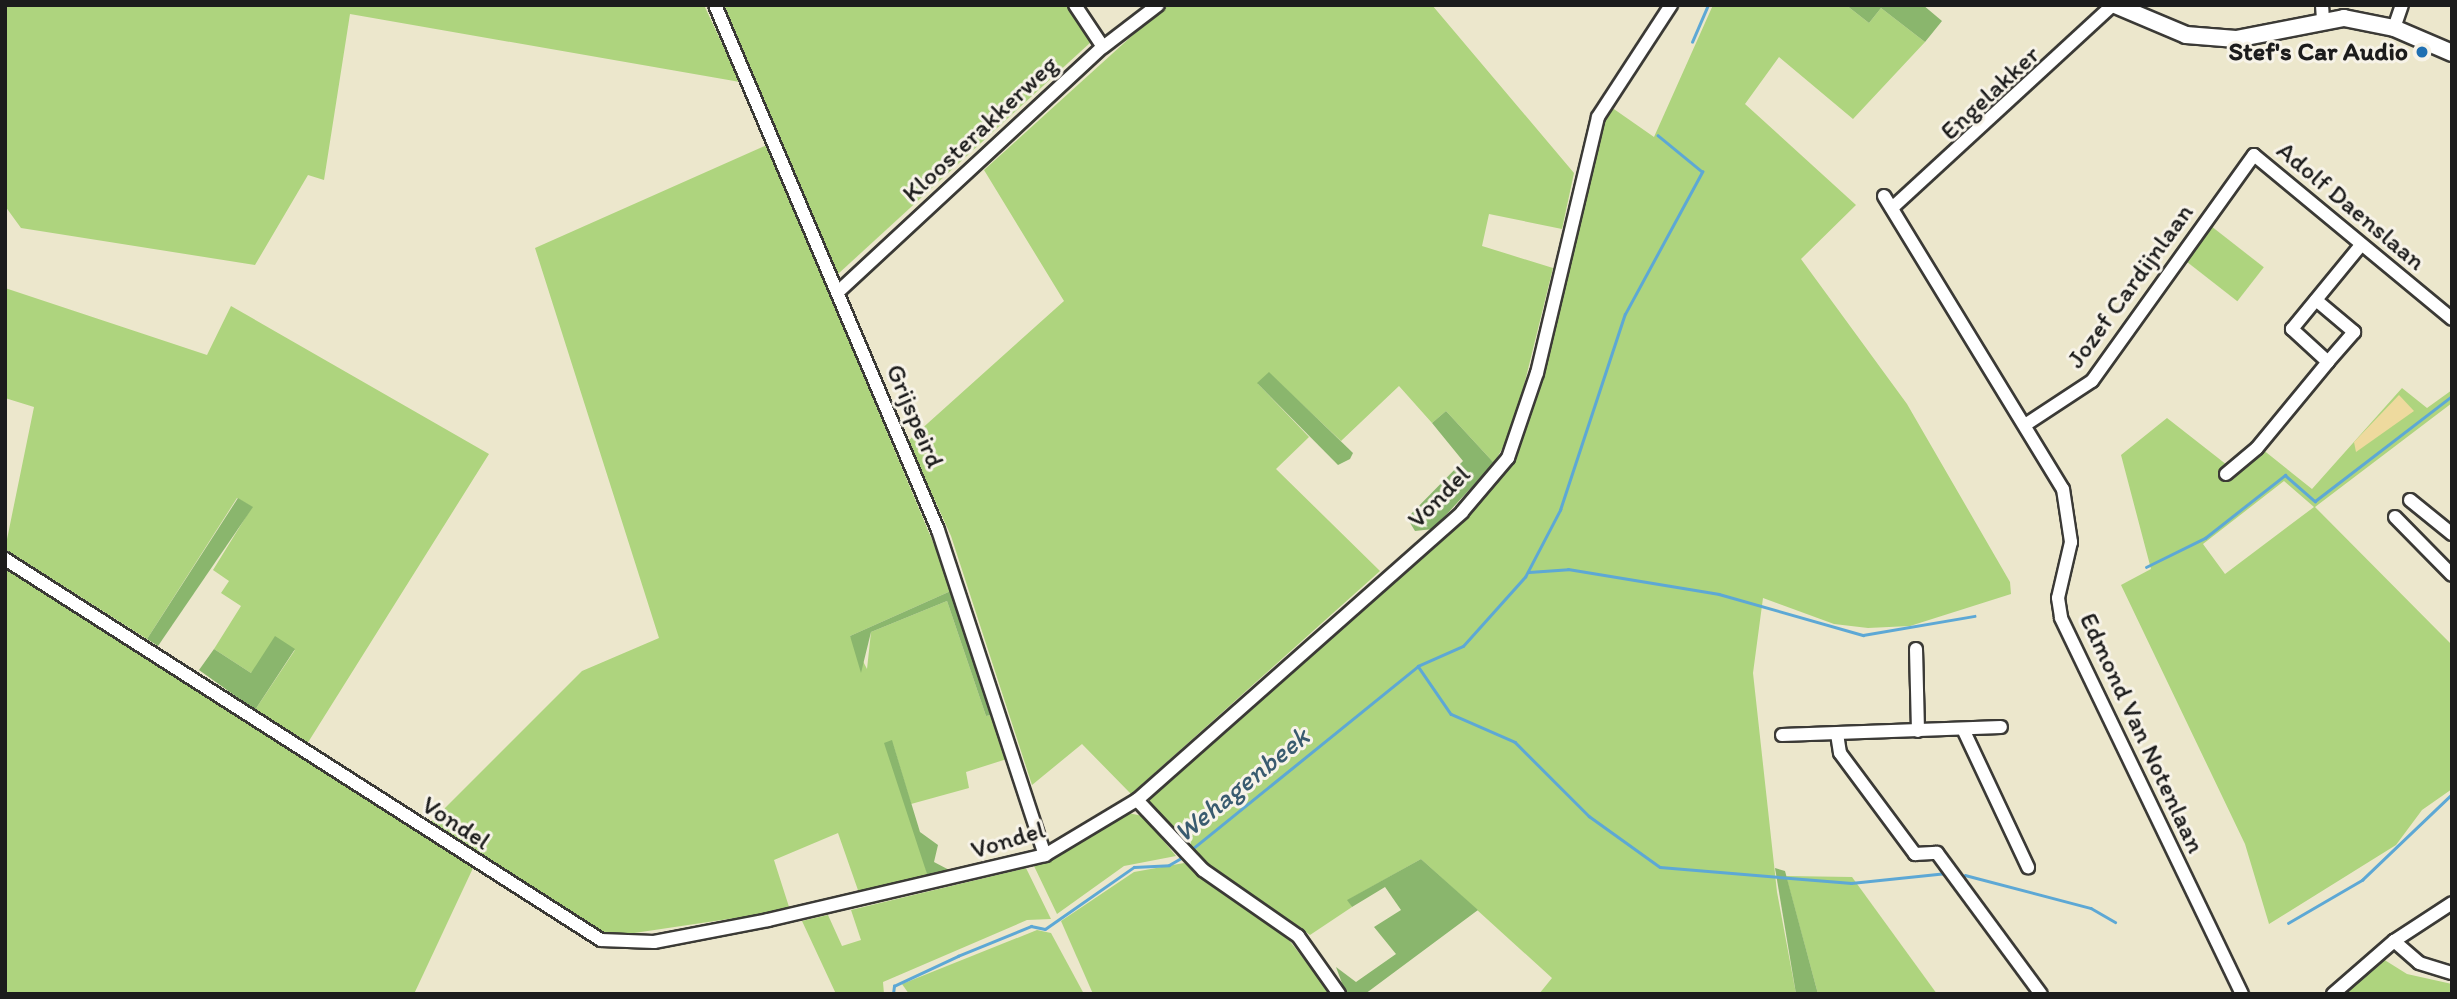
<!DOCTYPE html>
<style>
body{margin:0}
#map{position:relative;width:2457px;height:999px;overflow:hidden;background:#ece7cc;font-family:Itim,sans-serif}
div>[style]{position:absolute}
.green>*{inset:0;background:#aed47e;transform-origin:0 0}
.forest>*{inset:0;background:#8ab66d}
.sand>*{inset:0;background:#eeda9e}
.stream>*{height:2.5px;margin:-1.25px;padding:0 1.25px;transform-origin:1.25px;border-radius:1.25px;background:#5da8d5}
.roads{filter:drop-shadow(2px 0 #3b3a36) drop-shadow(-2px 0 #3b3a36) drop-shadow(0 2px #3b3a36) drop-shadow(0 -2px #3b3a36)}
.minor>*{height:12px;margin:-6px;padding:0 6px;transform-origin:6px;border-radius:6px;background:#fff}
.major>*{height:16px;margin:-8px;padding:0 8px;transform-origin:8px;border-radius:8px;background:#fff}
.dots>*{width:19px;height:19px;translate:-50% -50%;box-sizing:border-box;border:4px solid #f7f3e8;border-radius:50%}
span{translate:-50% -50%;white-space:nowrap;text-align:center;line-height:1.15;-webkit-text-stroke:6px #f7f3e8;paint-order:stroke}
.poi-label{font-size:26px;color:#1c1c1c;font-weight:700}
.right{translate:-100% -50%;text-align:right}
.street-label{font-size:26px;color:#1c1c1c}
.water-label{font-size:28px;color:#395b6f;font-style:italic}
.frame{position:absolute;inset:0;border:7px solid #1c1c1c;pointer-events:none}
</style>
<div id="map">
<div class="green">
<i style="clip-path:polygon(5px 5px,704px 5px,740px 82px,350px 14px,324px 180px,308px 175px,255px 265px,21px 228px,5px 206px)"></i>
<i style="clip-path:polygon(724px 5px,1069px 5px,1091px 42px,838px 274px)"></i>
<i style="clip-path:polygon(1166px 5px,1432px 5px,1574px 173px,1562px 229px,1489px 214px,1482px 246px,1553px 268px,1513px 430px,1494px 463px,1446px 411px,1432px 423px,1399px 386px,1341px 441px,1269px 373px,1258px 384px,1309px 437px,1276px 469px,1380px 571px,1131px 794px,1082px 744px,1032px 785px,951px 536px,908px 441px,1064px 301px,984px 170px)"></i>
<i style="clip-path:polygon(1713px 5px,1846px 5px,1869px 23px,1881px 8px,1925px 42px,1853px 119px,1779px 57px,1745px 104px,1856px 205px,1801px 259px,1907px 404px,2010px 582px,2011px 594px,1910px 626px,1868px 628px,1834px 624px,1763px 598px,1753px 673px,1777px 892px,1796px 994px,1539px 994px,1552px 978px,1421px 859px,1348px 900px,1352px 907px,1310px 935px,1193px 854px,1145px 800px,1514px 458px,1605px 117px,1611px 107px,1654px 137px)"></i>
<i style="clip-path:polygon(767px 145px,953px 590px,850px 636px,867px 669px,871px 632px,947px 601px,986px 716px,996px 714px,1010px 758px,966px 772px,969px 788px,911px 804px,892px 741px,928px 877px,859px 893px,838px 833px,774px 860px,790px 910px,614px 936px,585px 926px,430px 823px,582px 671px,659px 638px,535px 248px)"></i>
<i style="left:2211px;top:226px;width:67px;height:43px;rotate:38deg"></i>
<i style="clip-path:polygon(5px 288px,207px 355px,231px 306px,489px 454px,307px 744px,255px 710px,295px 650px,251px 673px,214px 649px,241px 606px,221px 593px,229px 581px,213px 570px,252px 507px,237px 498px,147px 639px,5px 549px,34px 407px,5px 398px)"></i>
<i style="clip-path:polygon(evenodd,2402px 388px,2427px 408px,2452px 390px,2452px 403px,2315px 507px,2452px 645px,2452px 789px,2422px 810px,2396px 845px,2269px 924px,2245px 844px,2121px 585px,2151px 569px,2121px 455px,2167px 418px,2227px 465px,2262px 449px,2312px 489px,2402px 388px,2284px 481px,2314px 507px,2225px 574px,2203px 544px,2284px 481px)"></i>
<i style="clip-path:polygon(5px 568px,473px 868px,414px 994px,5px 994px)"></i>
<i style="clip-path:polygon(1128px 813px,1143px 816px,1176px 856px,1124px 866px,1057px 914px,1034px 866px)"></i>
<i style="clip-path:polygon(1184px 863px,1282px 931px,1331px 994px,1093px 994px,1061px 921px,1134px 872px)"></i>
<i style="clip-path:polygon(1026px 868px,1051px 919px,1027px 920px,883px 982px,884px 994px,836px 994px,802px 921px,828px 915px,842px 946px,861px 940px,851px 910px)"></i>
<i style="clip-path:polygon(1786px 876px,1852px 877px,1937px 994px,1818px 994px)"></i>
<i style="clip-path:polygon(1037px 930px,1051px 933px,1084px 994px,909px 994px,902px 984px)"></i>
<i style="clip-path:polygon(2383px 959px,2407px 974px,2452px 984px,2452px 994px,2342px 994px)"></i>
</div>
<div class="forest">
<i style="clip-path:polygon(1846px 5px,1923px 5px,1942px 21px,1925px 42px,1881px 8px,1869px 23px)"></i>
<i style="clip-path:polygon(1269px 372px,1353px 453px,1350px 459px,1338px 465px,1257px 383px)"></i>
<i style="clip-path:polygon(1446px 411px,1494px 463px,1433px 529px,1415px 531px,1407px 518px,1463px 461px,1432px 423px)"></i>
<i style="clip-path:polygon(238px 498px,253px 507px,158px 646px,147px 639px)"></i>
<i style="clip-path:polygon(953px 590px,996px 714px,986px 716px,947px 601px,871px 632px,861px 673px,850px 636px)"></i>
<i style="clip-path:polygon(275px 636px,295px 649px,255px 710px,199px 670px,214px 649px,251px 673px)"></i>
<i style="clip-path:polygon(892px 740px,920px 832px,938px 845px,934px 862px,953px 872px,928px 877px,884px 743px)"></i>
<i style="clip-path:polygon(1421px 859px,1478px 910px,1365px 994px,1346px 994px,1336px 967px,1356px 982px,1396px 954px,1374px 927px,1401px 910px,1385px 887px,1352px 907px,1347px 900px)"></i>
<i style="clip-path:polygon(1775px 868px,1785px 871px,1818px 994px,1796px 994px)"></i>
</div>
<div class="sand">
<i style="clip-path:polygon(2399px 395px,2414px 411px,2356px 452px,2354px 442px)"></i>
</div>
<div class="stream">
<i style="left:1692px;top:42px;width:40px;rotate:-66.6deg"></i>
<i style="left:2146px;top:567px;width:66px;rotate:-26.2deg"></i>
<i style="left:2205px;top:538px;width:102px;rotate:-38.2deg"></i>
<i style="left:2285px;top:475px;width:40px;rotate:41deg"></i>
<i style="left:2315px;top:501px;width:173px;rotate:-37.5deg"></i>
<i style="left:1529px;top:572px;width:39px;rotate:-4deg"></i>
<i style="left:1568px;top:569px;width:153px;rotate:9.4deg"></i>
<i style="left:1719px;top:594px;width:150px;rotate:15.9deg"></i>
<i style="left:1863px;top:635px;width:113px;rotate:-9.7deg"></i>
<i style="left:1418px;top:666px;width:58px;rotate:55.5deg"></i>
<i style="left:1451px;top:714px;width:70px;rotate:23.6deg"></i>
<i style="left:1515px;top:742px;width:105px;rotate:45deg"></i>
<i style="left:1589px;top:816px;width:87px;rotate:35.7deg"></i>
<i style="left:1660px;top:867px;width:192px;rotate:4.8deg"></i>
<i style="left:1851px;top:883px;width:96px;rotate:-6deg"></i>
<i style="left:1191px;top:850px;width:292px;rotate:-39deg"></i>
<i style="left:1418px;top:666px;width:49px;rotate:-24deg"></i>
<i style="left:1463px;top:646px;width:93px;rotate:-48.1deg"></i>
<i style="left:1525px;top:577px;width:76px;rotate:-62.4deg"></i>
<i style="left:1560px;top:510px;width:206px;rotate:-71.7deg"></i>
<i style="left:1625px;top:314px;width:162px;rotate:-61.5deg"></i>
<i style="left:1702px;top:172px;width:57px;rotate:-140.7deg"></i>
<i style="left:1965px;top:875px;width:130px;rotate:14.7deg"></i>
<i style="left:2091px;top:908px;width:28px;rotate:30deg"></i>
<i style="left:2288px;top:923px;width:86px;rotate:-30.2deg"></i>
<i style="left:2362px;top:880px;width:124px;rotate:-43.7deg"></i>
<i style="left:893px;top:994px;width:8px;rotate:-83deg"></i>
<i style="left:894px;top:986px;width:71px;rotate:-25.1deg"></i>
<i style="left:958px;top:956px;width:79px;rotate:-22.3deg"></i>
<i style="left:1031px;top:926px;width:14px;rotate:12deg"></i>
<i style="left:1045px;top:929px;width:108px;rotate:-34.9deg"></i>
<i style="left:1134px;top:867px;width:35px;rotate:-3deg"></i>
<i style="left:1169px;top:865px;width:16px;rotate:-30deg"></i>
</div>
<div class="roads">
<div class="minor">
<i style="left:715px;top:5px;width:570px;rotate:66.99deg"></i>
<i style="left:938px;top:530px;width:342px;rotate:71.8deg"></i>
<i style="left:1075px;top:5px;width:50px;rotate:56.3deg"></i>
<i style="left:2322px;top:5px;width:13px;rotate:86deg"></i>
<i style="left:2394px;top:28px;width:24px;rotate:-71deg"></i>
<i style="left:1884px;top:196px;width:343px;rotate:58.6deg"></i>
<i style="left:2063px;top:489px;width:54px;rotate:81.4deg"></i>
<i style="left:2071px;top:542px;width:57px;rotate:103.1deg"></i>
<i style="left:2058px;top:598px;width:20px;rotate:81deg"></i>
<i style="left:2061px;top:618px;width:417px;rotate:64.3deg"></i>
<i style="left:1892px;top:208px;width:300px;rotate:-42.6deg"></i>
<i style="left:838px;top:292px;width:361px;rotate:-42.8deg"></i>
<i style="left:1103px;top:47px;width:69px;rotate:-37.4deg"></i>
<i style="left:2316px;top:300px;width:50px;rotate:40.1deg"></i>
<i style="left:2354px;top:332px;width:40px;rotate:131deg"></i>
<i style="left:2025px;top:425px;width:80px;rotate:-33.3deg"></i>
<i style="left:2092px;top:381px;width:278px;rotate:-54.4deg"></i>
<i style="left:2254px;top:155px;width:257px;rotate:39.6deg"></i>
<i style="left:2226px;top:474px;width:40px;rotate:-40deg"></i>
<i style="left:2257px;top:448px;width:112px;rotate:-50.5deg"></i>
<i style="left:2328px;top:362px;width:49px;rotate:-137.5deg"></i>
<i style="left:2292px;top:329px;width:109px;rotate:-50.6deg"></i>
<i style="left:2410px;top:500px;width:54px;rotate:39deg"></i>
<i style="left:2395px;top:517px;width:81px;rotate:45.5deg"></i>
<i style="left:5px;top:559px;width:707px;rotate:32.59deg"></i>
<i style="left:601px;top:940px;width:53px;rotate:2.2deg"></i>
<i style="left:654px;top:942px;width:116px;rotate:-10.9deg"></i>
<i style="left:768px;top:920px;width:285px;rotate:-13.2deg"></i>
<i style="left:1045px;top:855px;width:107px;rotate:-30.9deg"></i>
<i style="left:1137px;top:800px;width:434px;rotate:-41.5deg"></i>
<i style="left:1462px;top:512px;width:71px;rotate:-49.6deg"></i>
<i style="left:1508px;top:458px;width:90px;rotate:-71.2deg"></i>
<i style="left:1537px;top:373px;width:263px;rotate:-76.6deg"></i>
<i style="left:1598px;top:117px;width:134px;rotate:-56.9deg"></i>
<i style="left:1916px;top:649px;width:82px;rotate:88.6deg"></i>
<i style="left:1963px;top:729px;width:153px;rotate:64.8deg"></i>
<i style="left:1837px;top:734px;width:19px;rotate:81deg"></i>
<i style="left:1840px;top:753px;width:126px;rotate:53.4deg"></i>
<i style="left:1915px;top:854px;width:22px;rotate:-3deg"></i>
<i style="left:1937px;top:853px;width:175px;rotate:53.6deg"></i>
<i style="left:1782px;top:735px;width:219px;rotate:-2.1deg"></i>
<i style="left:1137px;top:800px;width:96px;rotate:46.7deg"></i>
<i style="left:1203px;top:870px;width:116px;rotate:34.8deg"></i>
<i style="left:1298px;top:936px;width:71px;rotate:54.7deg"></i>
<i style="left:2394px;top:941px;width:33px;rotate:41deg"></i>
<i style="left:2419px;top:963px;width:34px;rotate:17deg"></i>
<i style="left:2333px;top:994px;width:81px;rotate:-41deg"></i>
<i style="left:2394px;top:941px;width:69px;rotate:-33.2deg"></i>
</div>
<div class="major">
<i style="left:2115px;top:5px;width:77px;rotate:22.9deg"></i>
<i style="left:2186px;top:35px;width:50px;rotate:4.6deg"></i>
<i style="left:2236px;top:39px;width:110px;rotate:-11deg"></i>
<i style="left:2344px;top:18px;width:51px;rotate:11.3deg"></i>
<i style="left:2394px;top:28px;width:63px;rotate:23.3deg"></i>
</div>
</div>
<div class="dots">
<i style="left:2422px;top:52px;background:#1f6fb2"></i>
</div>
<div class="poi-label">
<span class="right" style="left:2408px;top:52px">Stef's Car Audio</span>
</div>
<div class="street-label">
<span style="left:1990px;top:93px;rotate:-43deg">Engelakker</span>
<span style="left:980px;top:129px;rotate:-43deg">Kloosterakkerweg</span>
<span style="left:2351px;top:206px;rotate:40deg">Adolf Daenslaan</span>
<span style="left:2130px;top:286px;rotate:-54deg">Jozef Cardijnlaan</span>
<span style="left:915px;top:416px;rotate:67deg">Grijspeird</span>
<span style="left:1439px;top:497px;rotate:-45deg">Vondel</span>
<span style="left:2142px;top:733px;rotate:65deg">Edmond Van Notenlaan</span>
<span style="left:456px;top:823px;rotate:33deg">Vondel</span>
<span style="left:1008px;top:840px;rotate:-17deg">Vondel</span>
</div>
<div class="water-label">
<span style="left:1241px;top:784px;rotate:-39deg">Wehagenbeek</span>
</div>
<div class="frame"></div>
</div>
